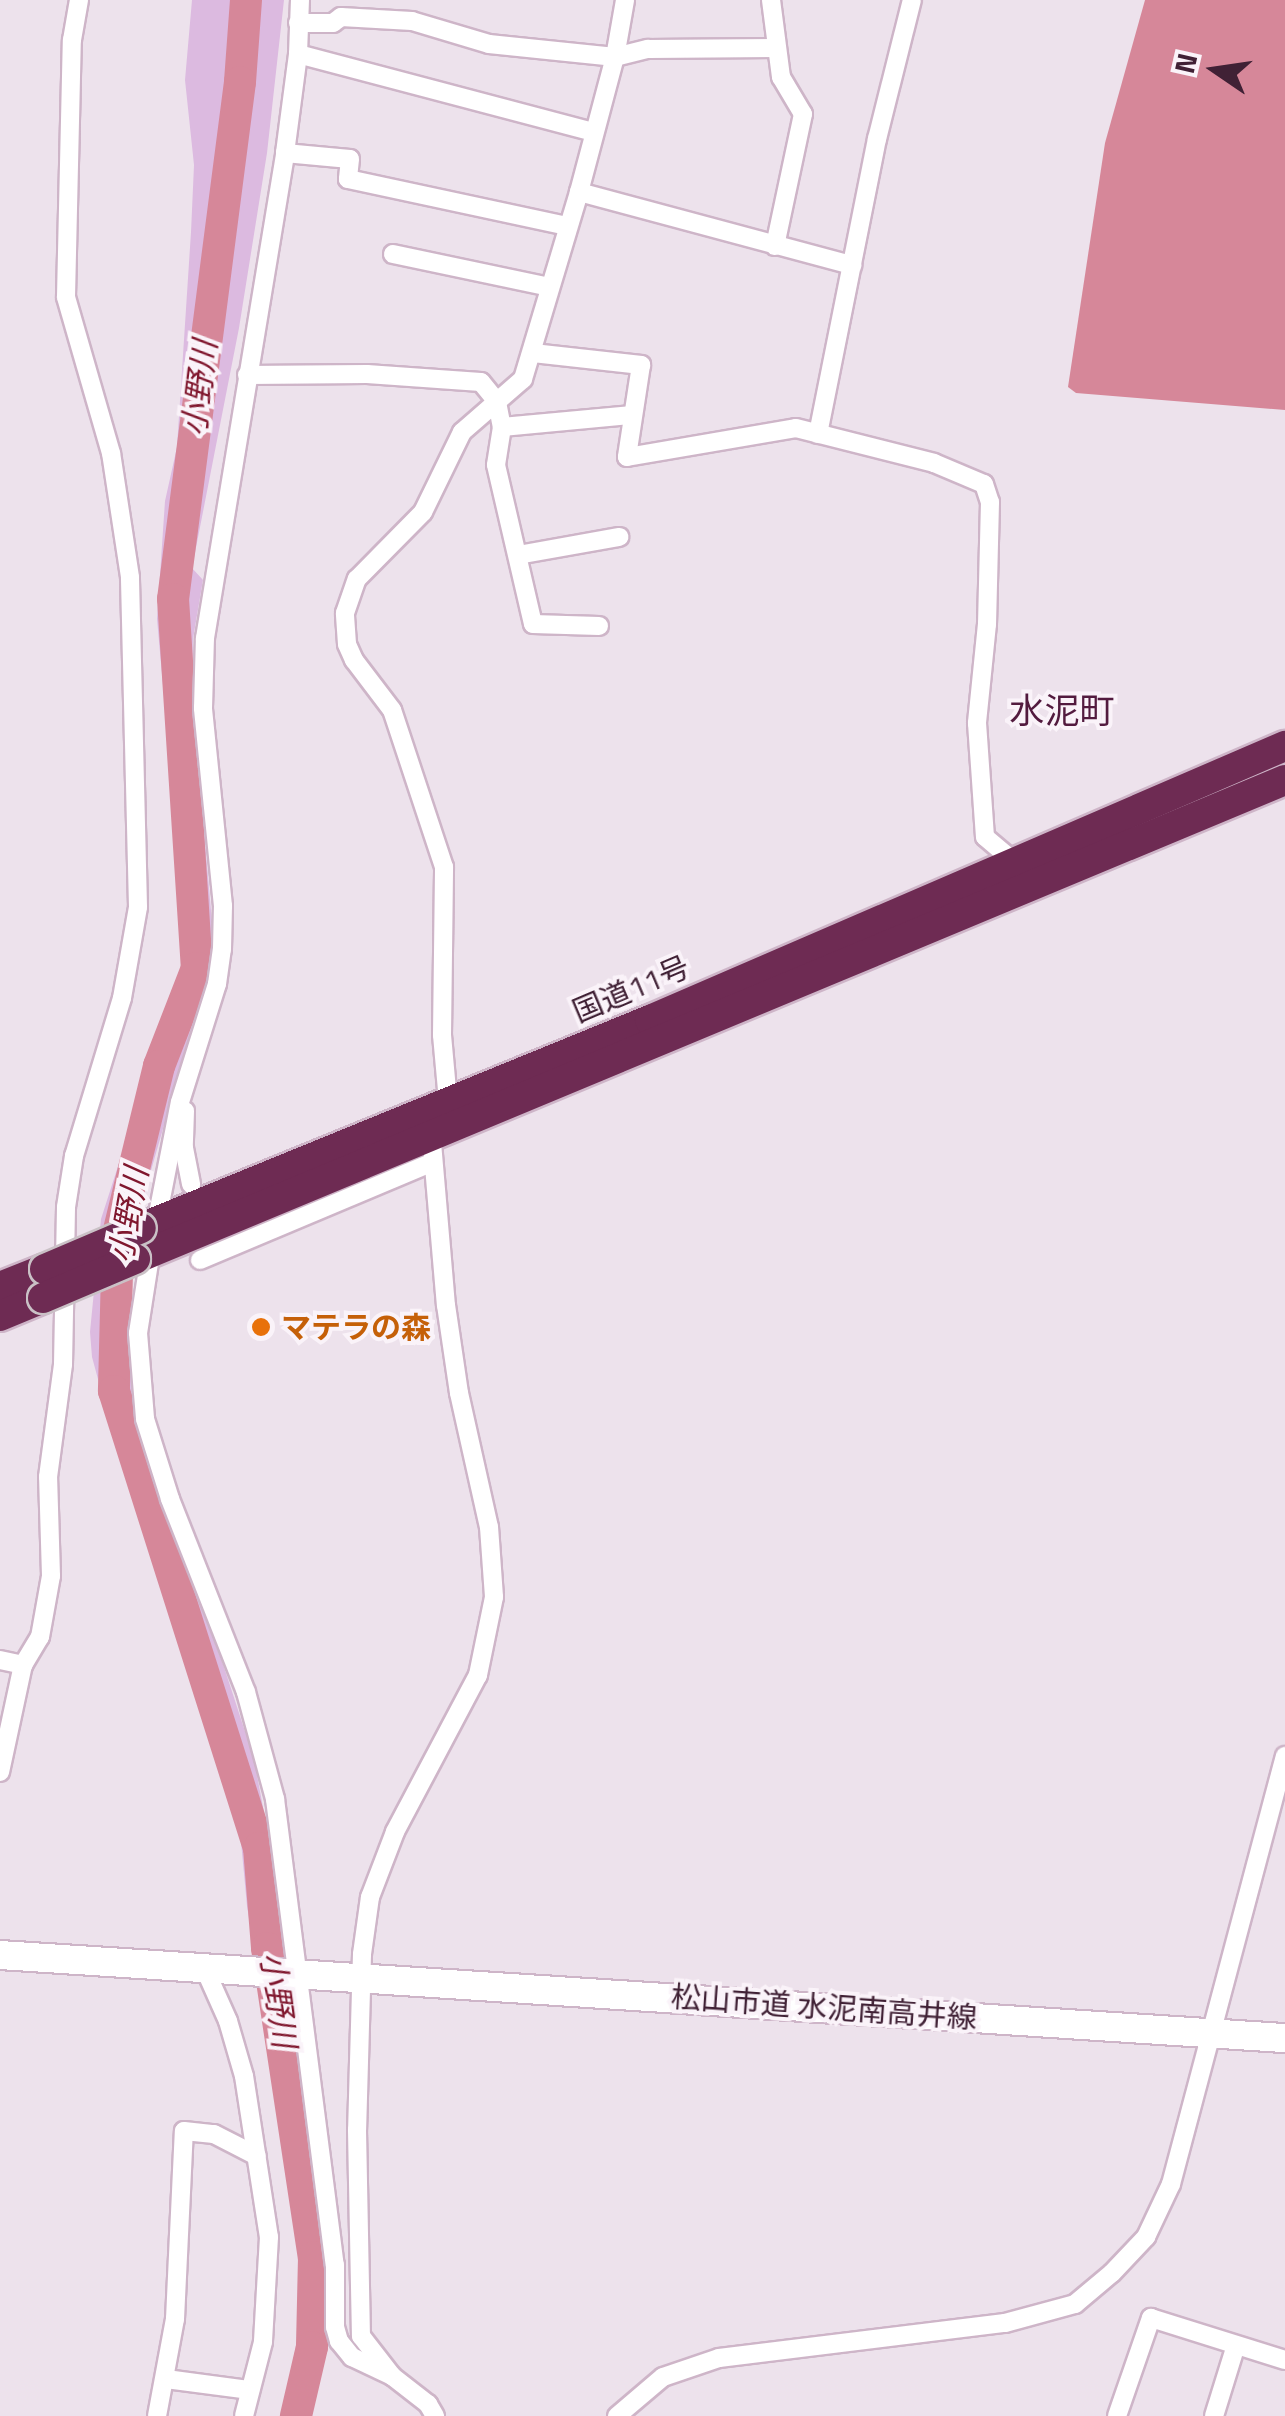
<!DOCTYPE html>
<meta charset="utf-8">
<style>
body{margin:0}
#map{position:relative;width:1285px;height:2416px;overflow:hidden;background:#ede2ec;font-family:"Titillium Web","Noto Sans JP",sans-serif}
div>[style]{position:absolute}
.green>*{inset:0;background:#dcbae0}
.water>*{inset:0;background:#d68799}
.river>*{height:32px;margin:-16px;padding:0 16px;transform-origin:16px;border-radius:16px;background:#d68799}
.roads{filter:drop-shadow(2px 0 #ceb5c8) drop-shadow(-2px 0 #ceb5c8) drop-shadow(0 2px #ceb5c8) drop-shadow(0 -2px #ceb5c8)}
.street>*{height:18px;margin:-9px;padding:0 9px;transform-origin:9px;border-radius:9px;background:#fff}
.secondary>*{height:28px;margin:-14px;padding:0 14px;transform-origin:14px;border-radius:14px;background:#fff}
.highway>*{height:30px;margin:-15px;padding:0 15px;transform-origin:15px;border-radius:15px;background:#6e2b53}
.bridges{filter:drop-shadow(2px 0 #cac1c6) drop-shadow(-2px 0 #cac1c6) drop-shadow(0 2px #cac1c6) drop-shadow(0 -2px #cac1c6)}
.highway-bridge>*{height:30px;margin:-15px;padding:0 15px;transform-origin:15px;border-radius:15px;background:#6e2b53}
.dots>*{width:28px;height:28px;translate:-50% -50%;box-sizing:border-box;border:5px solid #faf3f9;border-radius:50%}
span{translate:-50% -50%;white-space:nowrap;text-align:center;line-height:1.15;-webkit-text-stroke:8px #faf3f9;paint-order:stroke}
.street-label{font-size:30px;color:#402135}
.food-label{font-size:30px;color:#c56008;font-weight:700}
.left{translate:0 -50%;text-align:left}
.water-label{font-size:32px;color:#80172e;font-style:italic}
.quarter-label{font-size:35px;color:#531b3f}
.north{position:absolute;left:1165px;top:20px;width:100px;height:100px;-webkit-text-stroke:8px #faf3f9;paint-order:stroke;rotate:283deg;font-size:28px;font-weight:700;line-height:40px;text-align:center;color:#402135}
.north::after{content:'';display:block;margin:auto;width:35px;height:45px;background:#402135;clip-path:polygon(50% 0,100% 100%,50% 72%,0 100%)}
</style>
<div id="map">
<div class="green">
<i style="clip-path:polygon(192px 0,284px 0,267px 153px,239px 328px,192px 568px,203px 580px,193px 639px,192px 693px,213px 934px,198px 1008px,143px 1198px,125px 1296px,126px 1339px,140px 1446px,224px 1667px,254px 1759px,281px 1904px,278px 1924px,328px 2297px,326px 2332px,307px 2416px,282px 2416px,300px 2326px,302px 2276px,295px 2195px,247px 1906px,239px 1820px,200px 1674px,189px 1656px,192px 1653px,118px 1453px,92px 1357px,90px 1332px,101px 1219px,189px 946px,188px 897px,175px 819px,157px 619px,165px 501px,177px 447px,191px 232px,194px 165px,185px 80px)"></i>
</div>
<div class="water">
<i style="clip-path:polygon(1145px 0,1285px 0,1285px 410px,1076px 393px,1068px 387px,1105px 143px)"></i>
</div>
<div class="river">
<i style="left:246px;top:0;width:82px;rotate:94.2deg"></i>
<i style="left:240px;top:82px;width:521px;rotate:97.38deg"></i>
<i style="left:173px;top:599px;width:370px;rotate:86.3deg"></i>
<i style="left:197px;top:968px;width:105px;rotate:111.2deg"></i>
<i style="left:159px;top:1066px;width:173px;rotate:103.7deg"></i>
<i style="left:118px;top:1234px;width:157px;rotate:91.5deg"></i>
<i style="left:114px;top:1391px;width:479px;rotate:72.4deg"></i>
<i style="left:259px;top:1848px;width:100px;rotate:85.4deg"></i>
<i style="left:267px;top:1948px;width:313px;rotate:81.4deg"></i>
<i style="left:314px;top:2257px;width:90px;rotate:91.3deg"></i>
<i style="left:312px;top:2347px;width:71px;rotate:103.1deg"></i>
</div>
<div class="roads">
<div class="street">
<i style="left:771px;top:0;width:78px;rotate:82.6deg"></i>
<i style="left:781px;top:77px;width:43px;rotate:59.3deg"></i>
<i style="left:803px;top:114px;width:135px;rotate:102deg"></i>
<i style="left:298px;top:23px;width:35px"></i>
<i style="left:333px;top:23px;width:10px;rotate:-37deg"></i>
<i style="left:341px;top:17px;width:71px;rotate:3.2deg"></i>
<i style="left:412px;top:21px;width:80px;rotate:16.6deg"></i>
<i style="left:489px;top:44px;width:127px;rotate:5.9deg"></i>
<i style="left:615px;top:57px;width:34px;rotate:-14deg"></i>
<i style="left:648px;top:49px;width:127px;rotate:-0.5deg"></i>
<i style="left:298px;top:54px;width:306px;rotate:14.8deg"></i>
<i style="left:285px;top:153px;width:65px;rotate:5.3deg"></i>
<i style="left:350px;top:159px;width:20px;rotate:96deg"></i>
<i style="left:348px;top:179px;width:224px;rotate:12.1deg"></i>
<i style="left:579px;top:192px;width:283px;rotate:15deg"></i>
<i style="left:393px;top:254px;width:159px;rotate:11.9deg"></i>
<i style="left:533px;top:353px;width:109px;rotate:6.3deg"></i>
<i style="left:641px;top:365px;width:93px;rotate:98.7deg"></i>
<i style="left:627px;top:457px;width:171px;rotate:-9.7deg"></i>
<i style="left:796px;top:428px;width:142px;rotate:14.2deg"></i>
<i style="left:934px;top:463px;width:54px;rotate:22.8deg"></i>
<i style="left:984px;top:484px;width:19px;rotate:72deg"></i>
<i style="left:990px;top:502px;width:122px;rotate:91.4deg"></i>
<i style="left:987px;top:624px;width:100px;rotate:95.8deg"></i>
<i style="left:977px;top:723px;width:114px;rotate:86deg"></i>
<i style="left:985px;top:837px;width:42px;rotate:40.2deg"></i>
<i style="left:247px;top:375px;width:120px;rotate:-0.5deg"></i>
<i style="left:367px;top:374px;width:114px;rotate:4deg"></i>
<i style="left:481px;top:382px;width:26px;rotate:51deg"></i>
<i style="left:497px;top:402px;width:25px;rotate:79deg"></i>
<i style="left:502px;top:427px;width:38px;rotate:99deg"></i>
<i style="left:496px;top:465px;width:163px;rotate:76.9deg"></i>
<i style="left:533px;top:624px;width:66px;rotate:1.7deg"></i>
<i style="left:502px;top:427px;width:131px;rotate:-5.3deg"></i>
<i style="left:818px;top:434px;width:301px;rotate:-78.7deg"></i>
<i style="left:877px;top:139px;width:143px;rotate:-75.9deg"></i>
<i style="left:518px;top:555px;width:103px;rotate:-10.1deg"></i>
<i style="left:444px;top:1108px;width:8px;rotate:-60deg"></i>
<i style="left:448px;top:1101px;width:66px;rotate:-95.2deg"></i>
<i style="left:442px;top:1035px;width:168px;rotate:-89.3deg"></i>
<i style="left:444px;top:867px;width:165px;rotate:-108.3deg"></i>
<i style="left:392px;top:710px;width:63px;rotate:-127.2deg"></i>
<i style="left:354px;top:660px;width:17px;rotate:-114deg"></i>
<i style="left:347px;top:644px;width:31px;rotate:-94deg"></i>
<i style="left:345px;top:613px;width:36px;rotate:-71deg"></i>
<i style="left:357px;top:579px;width:94px;rotate:-45.4deg"></i>
<i style="left:423px;top:512px;width:89px;rotate:-64deg"></i>
<i style="left:462px;top:432px;width:81px;rotate:-41deg"></i>
<i style="left:523px;top:379px;width:195px;rotate:-73.3deg"></i>
<i style="left:579px;top:192px;width:140px;rotate:-75.1deg"></i>
<i style="left:615px;top:57px;width:58px;rotate:-80deg"></i>
<i style="left:185px;top:1111px;width:37px;rotate:92deg"></i>
<i style="left:184px;top:1148px;width:37px;rotate:79deg"></i>
<i style="left:431px;top:1131px;width:175px;rotate:85.1deg"></i>
<i style="left:446px;top:1305px;width:89px;rotate:81.6deg"></i>
<i style="left:459px;top:1393px;width:137px;rotate:77.4deg"></i>
<i style="left:489px;top:1527px;width:70px;rotate:85.9deg"></i>
<i style="left:494px;top:1597px;width:80px;rotate:101.6deg"></i>
<i style="left:478px;top:1675px;width:178px;rotate:117.9deg"></i>
<i style="left:395px;top:1832px;width:70px;rotate:111deg"></i>
<i style="left:370px;top:1897px;width:58px;rotate:98deg"></i>
<i style="left:362px;top:1954px;width:176px;rotate:91.6deg"></i>
<i style="left:357px;top:2130px;width:206px;rotate:88.9deg"></i>
<i style="left:361px;top:2336px;width:51px;rotate:52.2deg"></i>
<i style="left:392px;top:2376px;width:46px;rotate:37.9deg"></i>
<i style="left:428px;top:2404px;width:14px;rotate:60deg"></i>
<i style="left:156px;top:1224px;width:124px;rotate:-78.9deg"></i>
<i style="left:180px;top:1102px;width:124px;rotate:-72.6deg"></i>
<i style="left:217px;top:984px;width:35px;rotate:-82deg"></i>
<i style="left:222px;top:949px;width:43px;rotate:-88.7deg"></i>
<i style="left:223px;top:906px;width:199px;rotate:-95.8deg"></i>
<i style="left:203px;top:708px;width:70px;rotate:-88.4deg"></i>
<i style="left:205px;top:638px;width:492px;rotate:-80.6deg"></i>
<i style="left:285px;top:153px;width:100px;rotate:-82.5deg"></i>
<i style="left:298px;top:54px;width:54px;rotate:-87.9deg"></i>
<i style="left:151px;top:1250px;width:84px;rotate:98.9deg"></i>
<i style="left:138px;top:1333px;width:86px;rotate:85.3deg"></i>
<i style="left:145px;top:1419px;width:84px;rotate:72.6deg"></i>
<i style="left:170px;top:1499px;width:207px;rotate:68.5deg"></i>
<i style="left:246px;top:1692px;width:111px;rotate:74.8deg"></i>
<i style="left:275px;top:1799px;width:470px;rotate:82.7deg"></i>
<i style="left:335px;top:2265px;width:62px;rotate:90deg"></i>
<i style="left:335px;top:2327px;width:15px;rotate:74deg"></i>
<i style="left:339px;top:2341px;width:21px;rotate:51deg"></i>
<i style="left:352px;top:2357px;width:44px;rotate:25.4deg"></i>
<i style="left:200px;top:1260px;width:251px;rotate:-22.8deg"></i>
<i style="left:0;top:1660px;width:24px;rotate:12deg"></i>
<i style="left:0;top:1772px;width:109px;rotate:-77.9deg"></i>
<i style="left:23px;top:1665px;width:33px;rotate:-59deg"></i>
<i style="left:40px;top:1637px;width:62px;rotate:-79.8deg"></i>
<i style="left:51px;top:1576px;width:99px;rotate:-91.7deg"></i>
<i style="left:48px;top:1477px;width:114px;rotate:-82.4deg"></i>
<i style="left:63px;top:1364px;width:157px;rotate:-88.9deg"></i>
<i style="left:66px;top:1207px;width:52px;rotate:-81.1deg"></i>
<i style="left:74px;top:1156px;width:165px;rotate:-73.1deg"></i>
<i style="left:122px;top:998px;width:92px;rotate:-80deg"></i>
<i style="left:138px;top:907px;width:330px;rotate:-91.4deg"></i>
<i style="left:130px;top:577px;width:125px;rotate:-98.7deg"></i>
<i style="left:111px;top:453px;width:162px;rotate:-106.1deg"></i>
<i style="left:66px;top:297px;width:257px;rotate:-88.7deg"></i>
<i style="left:72px;top:40px;width:41px;rotate:-80.1deg"></i>
<i style="left:204px;top:1967px;width:59px;rotate:66deg"></i>
<i style="left:228px;top:2021px;width:57px;rotate:73.8deg"></i>
<i style="left:244px;top:2076px;width:163px;rotate:81.2deg"></i>
<i style="left:269px;top:2237px;width:105px;rotate:93.3deg"></i>
<i style="left:263px;top:2342px;width:76px;rotate:104.4deg"></i>
<i style="left:166px;top:2379px;width:85px;rotate:7.5deg"></i>
<i style="left:157px;top:2416px;width:99px;rotate:-79.5deg"></i>
<i style="left:175px;top:2319px;width:188px;rotate:-87.3deg"></i>
<i style="left:184px;top:2131px;width:30px;rotate:6deg"></i>
<i style="left:214px;top:2134px;width:48px;rotate:27.1deg"></i>
<i style="left:617px;top:2416px;width:60px;rotate:-40.3deg"></i>
<i style="left:663px;top:2377px;width:59px;rotate:-18.7deg"></i>
<i style="left:719px;top:2358px;width:288px;rotate:-7deg"></i>
<i style="left:1005px;top:2323px;width:73px;rotate:-15.2deg"></i>
<i style="left:1075px;top:2304px;width:48px;rotate:-40deg"></i>
<i style="left:1112px;top:2273px;width:50px;rotate:-46.6deg"></i>
<i style="left:1146px;top:2237px;width:59px;rotate:-64.7deg"></i>
<i style="left:1171px;top:2184px;width:443px;rotate:-75.1deg"></i>
<i style="left:1117px;top:2416px;width:104px;rotate:-70.9deg"></i>
<i style="left:1151px;top:2318px;width:140px;rotate:17.4deg"></i>
<i style="left:1214px;top:2416px;width:74px;rotate:-72.8deg"></i>
</div>
<div class="secondary">
<i style="left:0;top:1955px;width:1288px;rotate:3.7deg"></i>
</div>
<div class="highway">
<i style="left:141px;top:1228px;width:550px;rotate:-22.23deg"></i>
<i style="left:650px;top:1020px;width:692px;rotate:-23.34deg"></i>
<i style="left:135px;top:1259px;width:1246px;rotate:-22.61deg"></i>
<i style="left:0;top:1287px;width:48px;rotate:-21.8deg"></i>
<i style="left:0;top:1316px;width:47px;rotate:-22.7deg"></i>
</div>
</div>
<div class="bridges">
<div class="highway-bridge">
<i style="left:45px;top:1269px;width:104px;rotate:-23.1deg"></i>
<i style="left:43px;top:1298px;width:100px;rotate:-23deg"></i>
</div>
</div>
<div class="dots">
<i style="left:261px;top:1327px;background:#e8710a"></i>
</div>
<div class="street-label">
<span style="left:631px;top:989px;rotate:-23deg">国道11号</span>
<span style="left:824px;top:2007px;rotate:4deg">松山市道 水泥南高井線</span>
</div>
<div class="food-label">
<span class="left" style="left:281px;top:1327px">マテラの森</span>
</div>
<div class="water-label">
<span style="left:199px;top:388px;rotate:-83deg">小野川</span>
<span style="left:128px;top:1215px;rotate:-80deg">小野川</span>
<span style="left:279px;top:2000px;rotate:82deg">小野川</span>
</div>
<div class="quarter-label">
<span style="left:1062px;top:710px">水泥町</span>
</div>
<div class="north">N</div>
</div>
